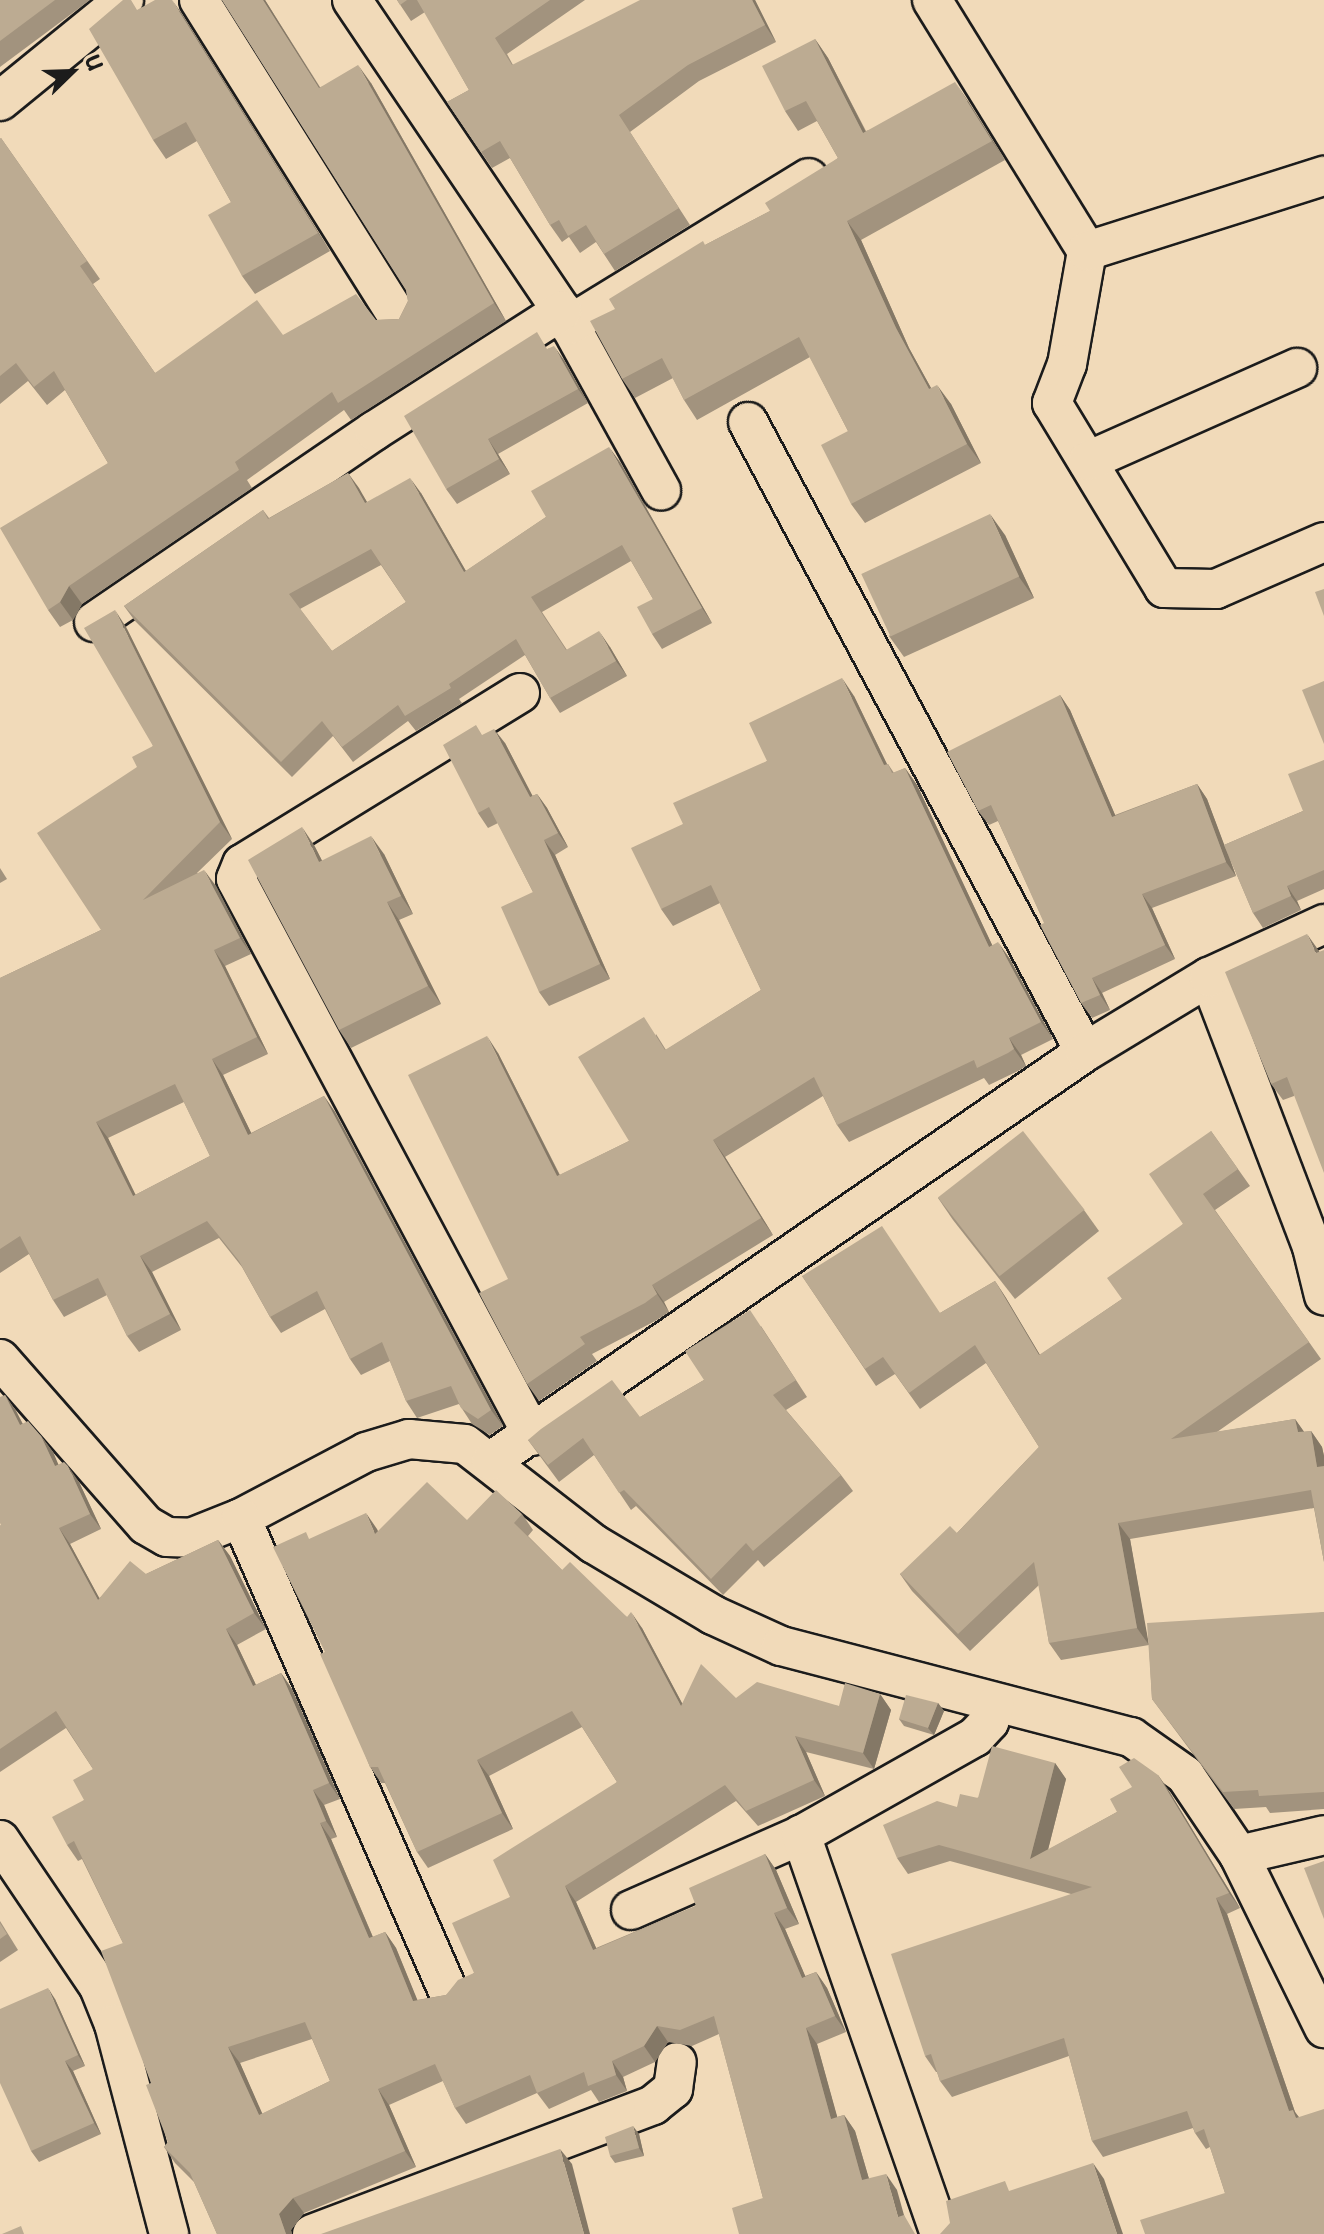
<!DOCTYPE html>
<style>
body{margin:0}
#map{position:relative;width:1324px;height:2234px;overflow:hidden;background:#f1dab9;font-family:Mali,sans-serif}
div>[style]{position:absolute}
.roads{filter:drop-shadow(2px 0 #1c1c1c) drop-shadow(-2px 0 #1c1c1c) drop-shadow(0 2px #1c1c1c) drop-shadow(0 -2px #1c1c1c)}
.minor>*{height:38px;margin:-19px;padding:0 19px;transform-origin:19px;border-radius:19px;background:#f1dab9}
.wall>*{inset:0;background:#a2937e}
.shaded-wall>*{inset:0;background:#847866}
.building>*{inset:0;background:#bcab92;transform-origin:0 0}
span{translate:-50% -50%;white-space:nowrap;text-align:center;line-height:1.15;-webkit-text-stroke:6px #f1dab9;paint-order:stroke}
.north{position:absolute;left:32px;top:32px;width:80px;height:80px;-webkit-text-stroke:6px #f1dab9;paint-order:stroke;rotate:67deg;font-size:22px;font-weight:700;line-height:32px;text-align:center;color:#1c1c1c}
.north::after{content:'';display:block;margin:auto;width:28px;height:36px;background:#1c1c1c;clip-path:polygon(50% 0,100% 100%,50% 72%,0 100%)}
</style>
<div id="map">
<div class="roads">
<div class="minor">
<i style="left:199px;top:0;width:377px;rotate:57.9deg"></i>
<i style="left:352px;top:0;width:375px;rotate:56deg"></i>
<i style="left:562px;top:311px;width:205px;rotate:61.1deg"></i>
<i style="left:932px;top:0;width:295px;rotate:58.3deg"></i>
<i style="left:1087px;top:251px;width:115px;rotate:100deg"></i>
<i style="left:1067px;top:364px;width:42px;rotate:111deg"></i>
<i style="left:1052px;top:403px;width:216px;rotate:58.8deg"></i>
<i style="left:1164px;top:588px;width:52px;rotate:1.1deg"></i>
<i style="left:1216px;top:589px;width:118px;rotate:-23.5deg"></i>
<i style="left:0;top:101px;width:160px;rotate:-39.2deg"></i>
<i style="left:1087px;top:251px;width:249px;rotate:-17.6deg"></i>
<i style="left:569px;top:325px;width:281px;rotate:-31.5deg"></i>
<i style="left:748px;top:422px;width:714px;rotate:61.86deg"></i>
<i style="left:1088px;top:461px;width:229px;rotate:-24deg"></i>
<i style="left:94px;top:622px;width:339px;rotate:-34.3deg"></i>
<i style="left:374px;top:431px;width:223px;rotate:-32.6deg"></i>
<i style="left:520px;top:693px;width:326px;rotate:148.4deg"></i>
<i style="left:242px;top:864px;width:16px;rotate:112deg"></i>
<i style="left:236px;top:879px;width:631px;rotate:61.93deg"></i>
<i style="left:1209px;top:977px;width:289px;rotate:69.1deg"></i>
<i style="left:1312px;top:1247px;width:50px;rotate:76.2deg"></i>
<i style="left:0;top:1359px;width:221px;rotate:48.7deg"></i>
<i style="left:146px;top:1525px;width:24px;rotate:30deg"></i>
<i style="left:167px;top:1537px;width:24px;rotate:2deg"></i>
<i style="left:191px;top:1538px;width:54px;rotate:-21.8deg"></i>
<i style="left:241px;top:1518px;width:141px;rotate:-27.8deg"></i>
<i style="left:366px;top:1452px;width:45px;rotate:-16.8deg"></i>
<i style="left:409px;top:1439px;width:56px;rotate:5.1deg"></i>
<i style="left:465px;top:1444px;width:163px;rotate:37.8deg"></i>
<i style="left:594px;top:1544px;width:139px;rotate:30.8deg"></i>
<i style="left:713px;top:1615px;width:75px;rotate:24.5deg"></i>
<i style="left:781px;top:1646px;width:362px;rotate:14.6deg"></i>
<i style="left:1131px;top:1737px;width:66px;rotate:35.1deg"></i>
<i style="left:1185px;top:1775px;width:97px;rotate:56deg"></i>
<i style="left:1239px;top:1855px;width:193px;rotate:63.8deg"></i>
<i style="left:491px;top:1461px;width:721px;rotate:-34.55deg"></i>
<i style="left:1085px;top:1052px;width:145px;rotate:-31.2deg"></i>
<i style="left:1209px;top:977px;width:127px;rotate:-24.7deg"></i>
<i style="left:241px;top:1518px;width:516px;rotate:66.36deg"></i>
<i style="left:0;top:1840px;width:177px;rotate:56deg"></i>
<i style="left:99px;top:1987px;width:40px;rotate:68deg"></i>
<i style="left:114px;top:2024px;width:217px;rotate:75.3deg"></i>
<i style="left:1239px;top:1855px;width:87px;rotate:-13.2deg"></i>
<i style="left:631px;top:1910px;width:186px;rotate:-23.8deg"></i>
<i style="left:312px;top:2234px;width:365px;rotate:-20.7deg"></i>
<i style="left:653px;top:2105px;width:26px;rotate:-39deg"></i>
<i style="left:673px;top:2089px;width:27px;rotate:-82deg"></i>
<i style="left:940px;top:2234px;width:423px;rotate:-109.2deg"></i>
<i style="left:801px;top:1835px;width:200px;rotate:-29.4deg"></i>
<i style="left:975px;top:1737px;width:21px;rotate:-47deg"></i>
<i style="left:989px;top:1722px;width:18px;rotate:-71deg"></i>
</div>
</div>
<div class="wall">
<i style="clip-path:polygon(0 0,90px 0,0 67px)"></i>
<i style="clip-path:polygon(222px 0,265px 0,320px 87px,371px 83px,506px 321px,351px 420px,344px 410px,247px 480px,252px 488px,82px 604px,73px 620px,60px 627px,48px 610px,108px 463px,65px 390px,47px 405px,28px 381px,0 404px,0 139px,1px 138px,100px 279px,93px 284px,155px 373px,283px 335px,376px 320px,399px 319px,408px 301px,406px 290px)"></i>
<i style="clip-path:polygon(397px 0,585px 0,507px 54px,513px 65px,755px 0,776px 42px,699px 81px,630px 132px,690px 225px,615px 271px,596px 242px,580px 253px,569px 237px,562px 242px,550px 225px,510px 158px,492px 168px,447px 102px,469px 90px,425px 12px,411px 21px)"></i>
<i style="clip-path:polygon(138px 10px,180px 11px,330px 251px,255px 294px,242px 276px,231px 202px,197px 141px,166px 159px,153px 140px)"></i>
<i style="clip-path:polygon(815px 39px,828px 58px,866px 131px,968px 101px,1005px 160px,861px 240px,909px 348px,931px 388px,951px 404px,981px 463px,865px 523px,851px 504px,848px 431px,810px 357px,697px 420px,684px 400px,673px 378px,635px 398px,622px 379px,615px 309px,705px 245px,770px 211px,838px 158px,817px 121px,798px 131px,785px 111px)"></i>
<i style="clip-path:polygon(549px 348px,564px 360px,588px 403px,498px 454px,510px 474px,457px 504px,446px 489px)"></i>
<i style="clip-path:polygon(evenodd,620px 462px,712px 623px,662px 649px,652px 634px,653px 599px,631px 561px,542px 612px,567px 650px,610px 647px,627px 676px,560px 713px,550px 698px,525px 655px,459px 699px,462px 703px,416px 731px,408px 721px,353px 762px,333px 736px,292px 777px,135px 621px,124px 606px,263px 510px,269px 518px,348px 473px,367px 502px,421px 493px,466px 571px,546px 517px,620px 462px,381px 565px,406px 602px,332px 651px,300px 609px,381px 565px)"></i>
<i style="clip-path:polygon(1005px 535px,1034px 598px,904px 657px,889px 636px)"></i>
<i style="clip-path:polygon(evenodd,126px 627px,232px 839px,197px 873px,216px 886px,251px 954px,225px 966px,268px 1054px,223px 1075px,251px 1133px,324px 1096px,335px 1112px,503px 1426px,490px 1435px,472px 1424px,459px 1404px,417px 1418px,406px 1401px,390px 1361px,361px 1375px,350px 1359px,325px 1309px,281px 1333px,270px 1317px,242px 1267px,219px 1238px,152px 1272px,181px 1330px,139px 1352px,127px 1336px,107px 1295px,64px 1317px,53px 1300px,29px 1254px,0 1273px,0 978px,101px 930px,137px 767px,153px 746px,126px 627px,184px 1102px,210px 1156px,135px 1195px,108px 1138px,184px 1102px)"></i>
<i style="clip-path:polygon(1060px 695px,1070px 710px,1115px 815px,1197px 784px,1207px 799px,1224px 845px,1303px 811px,1324px 760px,1324px 889px,1297px 901px,1301px 910px,1263px 928px,1253px 913px,1229px 856px,1236px 876px,1152px 908px,1175px 959px,1102px 993px,1110px 1010px,1092px 1018px,1081px 1003px,998px 821px,989px 825px,978px 811px)"></i>
<i style="clip-path:polygon(854px 696px,887px 764px,888px 764px,894px 773px,905px 768px,917px 785px,992px 945px,1010px 959px,1053px 1039px,1021px 1055px,1026px 1066px,1020px 1070px,989px 1085px,984px 1078px,849px 1142px,837px 1125px,823px 1096px,725px 1157px,773px 1235px,664px 1302px,669px 1312px,657px 1320px,592px 1354px,597px 1361px,539px 1401px,527px 1384px,508px 1279px,498px 1053px,560px 1175px,629px 1141px,656px 1034px,666px 1050px,761px 990px,720px 903px,673px 926px,661px 909px,683px 824px)"></i>
<i style="clip-path:polygon(483px 735px,505px 743px,532px 796px,537px 794px,547px 808px,568px 847px,555px 855px,610px 979px,549px 1006px,539px 992px,533px 892px,498px 823px,488px 828px,478px 813px)"></i>
<i style="clip-path:polygon(314px 845px,322px 861px,384px 854px,413px 914px,399px 920px,441px 1004px,351px 1048px,339px 1030px)"></i>
<i style="clip-path:polygon(0 868px,7px 879px,0 883px)"></i>
<i style="clip-path:polygon(1320px 952px,1294px 1096px,1283px 1100px,1271px 1084px)"></i>
<i style="clip-path:polygon(1211px 1131px,1250px 1186px,1215px 1210px,1321px 1359px,1217px 1432px,1295px 1419px,1304px 1432px,1311px 1431px,1322px 1447px,1324px 1456px,1324px 1562px,1314px 1508px,1130px 1539px,1148px 1643px,1324px 1612px,1324px 1809px,1270px 1813px,1266px 1807px,1234px 1809px,1152px 1699px,1149px 1645px,1061px 1660px,1049px 1643px,1039px 1585px,970px 1651px,912px 1591px,900px 1574px,957px 1533px,1039px 1447px,986px 1363px,920px 1409px,895px 1374px,876px 1386px,802px 1276px,940px 1313px,995px 1281px,1006px 1298px,1040px 1355px,1122px 1299px,1183px 1224px)"></i>
<i style="clip-path:polygon(938px 1198px,1084px 1210px,1099px 1231px,1015px 1299px,953px 1220px)"></i>
<i style="clip-path:polygon(761px 1326px,807px 1397px,786px 1410px,841px 1475px,853px 1491px,764px 1567px,758px 1560px,723px 1595px,636px 1506px,631px 1510px,594px 1455px,559px 1482px,528px 1440px,640px 1417px,704px 1380px)"></i>
<i style="clip-path:polygon(evenodd,5px 1395px,16px 1411px,23px 1424px,41px 1436px,53px 1452px,58px 1465px,79px 1482px,101px 1529px,70px 1544px,99px 1598px,146px 1574px,218px 1540px,230px 1556px,266px 1629px,237px 1645px,256px 1685px,281px 1673px,292px 1689px,340px 1799px,324px 1805px,337px 1837px,331px 1839px,373px 1937px,385px 1932px,396px 1948px,417px 2000px,446px 1995px,474px 1973px,510px 1897px,617px 1782px,582px 1727px,489px 1776px,513px 1829px,428px 1868px,417px 1852px,385px 1783px,381px 1783px,370px 1767px,325px 1652px,311px 1539px,522px 1514px,533px 1530px,528px 1536px,562px 1570px,642px 1628px,682px 1703px,736px 1698px,839px 1706px,880px 1694px,891px 1710px,874px 1769px,806px 1752px,825px 1796px,758px 1826px,736px 1801px,576px 1902px,596px 1948px,696px 1906px,765px 1854px,776px 1870px,799px 1924px,785px 1929px,805px 1976px,816px 1972px,827px 1988px,846px 2032px,817px 2044px,837px 2117px,844px 2115px,855px 2131px,869px 2179px,897px 2190px,763px 2198px,719px 2034px,692px 2046px,668px 2042px,655px 2062px,623px 2077px,627px 2091px,599px 2102px,591px 2090px,549px 2109px,537px 2093px,466px 2124px,455px 2108px,443px 2081px,389px 2105px,416px 2167px,304px 2213px,291px 2230px,292px 2234px,217px 2234px,194px 2182px,175px 2163px,164px 2147px,168px 2142px,151px 2083px,123px 1943px,82px 1859px,78px 1861px,67px 1845px,84px 1800px,93px 1769px,66px 1728px,0 1772px,0 1526px,1px 1525px,5px 1395px,312px 2039px,330px 2081px,262px 2114px,240px 2063px,312px 2039px)"></i>
<i style="clip-path:polygon(938px 1703px,944px 1711px,934px 1735px,904px 1726px,899px 1719px)"></i>
<i style="clip-path:polygon(1055px 1763px,1066px 1779px,1048px 1850px,1117px 1812px,1158px 1775px,1169px 1791px,1240px 1908px,1227px 1914px,1295px 2112px,1299px 2117px,1225px 2193px,1210px 2147px,1206px 2149px,1195px 2133px,1193px 2128px,1103px 2157px,1092px 2141px,1069px 2056px,952px 2097px,940px 2081px,937px 2072px,936px 2072px,925px 2056px,1071px 1894px,950px 1861px,908px 1874px,897px 1858px,957px 1807px)"></i>
<i style="clip-path:polygon(0 1921px,18px 1950px,0 1962px)"></i>
<i style="clip-path:polygon(55px 1999px,85px 2066px,73px 2071px,101px 2134px,39px 2162px,31px 2151px)"></i>
<i style="clip-path:polygon(639px 2134px,644px 2156px,615px 2163px,610px 2156px)"></i>
</div>
<div class="shaded-wall">
<i style="clip-path:polygon(172px 0,180px 11px,330px 251px,318px 233px)"></i>
<i style="clip-path:polygon(263px 0,265px 0,331px 106px,319px 88px)"></i>
<i style="clip-path:polygon(752px 0,755px 0,776px 42px,765px 25px)"></i>
<i style="clip-path:polygon(815px 39px,828px 58px,876px 152px,863px 133px)"></i>
<i style="clip-path:polygon(358px 65px,371px 83px,506px 321px,494px 303px)"></i>
<i style="clip-path:polygon(955px 82px,968px 101px,1005px 160px,992px 141px)"></i>
<i style="clip-path:polygon(847px 221px,861px 240px,909px 348px,942px 408px,929px 389px,896px 328px)"></i>
<i style="clip-path:polygon(554px 346px,564px 360px,588px 403px,578px 389px)"></i>
<i style="clip-path:polygon(937px 385px,951px 404px,981px 463px,967px 444px)"></i>
<i style="clip-path:polygon(488px 439px,498px 454px,510px 474px,499px 459px)"></i>
<i style="clip-path:polygon(609px 447px,620px 462px,712px 623px,702px 608px)"></i>
<i style="clip-path:polygon(348px 473px,359px 488px,376px 518px,365px 503px)"></i>
<i style="clip-path:polygon(410px 478px,421px 493px,475px 587px,464px 572px)"></i>
<i style="clip-path:polygon(990px 514px,1005px 535px,1034px 598px,1019px 577px)"></i>
<i style="clip-path:polygon(69px 586px,82px 604px,73px 620px,60px 602px)"></i>
<i style="clip-path:polygon(115px 610px,126px 627px,232px 839px,220px 822px)"></i>
<i style="clip-path:polygon(599px 631px,610px 647px,627px 676px,616px 661px)"></i>
<i style="clip-path:polygon(842px 678px,854px 696px,896px 783px,884px 765px)"></i>
<i style="clip-path:polygon(1060px 695px,1070px 710px,1122px 831px,1112px 817px)"></i>
<i style="clip-path:polygon(494px 729px,505px 743px,541px 812px,530px 797px)"></i>
<i style="clip-path:polygon(905px 768px,917px 785px,1001px 964px,989px 947px)"></i>
<i style="clip-path:polygon(1197px 784px,1207px 799px,1236px 876px,1226px 862px)"></i>
<i style="clip-path:polygon(537px 794px,547px 808px,568px 847px,558px 833px)"></i>
<i style="clip-path:polygon(302px 827px,314px 845px,332px 880px,319px 862px)"></i>
<i style="clip-path:polygon(371px 836px,384px 854px,413px 914px,401px 896px)"></i>
<i style="clip-path:polygon(544px 840px,555px 855px,610px 979px,600px 964px)"></i>
<i style="clip-path:polygon(204px 870px,216px 886px,251px 954px,240px 938px)"></i>
<i style="clip-path:polygon(1287px 886px,1297px 901px,1301px 910px,1291px 896px)"></i>
<i style="clip-path:polygon(1142px 894px,1152px 908px,1175px 959px,1165px 945px)"></i>
<i style="clip-path:polygon(387px 902px,399px 920px,441px 1004px,428px 986px)"></i>
<i style="clip-path:polygon(1307px 934px,1319px 951px,1324px 962px,1316px 953px)"></i>
<i style="clip-path:polygon(998px 942px,1010px 959px,1053px 1039px,1041px 1022px)"></i>
<i style="clip-path:polygon(214px 950px,225px 966px,268px 1054px,257px 1037px)"></i>
<i style="clip-path:polygon(1092px 978px,1102px 993px,1110px 1010px,1100px 995px)"></i>
<i style="clip-path:polygon(487px 1036px,498px 1053px,569px 1194px,557px 1176px)"></i>
<i style="clip-path:polygon(1009px 1038px,1021px 1055px,1026px 1066px,1014px 1049px)"></i>
<i style="clip-path:polygon(212px 1059px,223px 1075px,260px 1151px,248px 1135px)"></i>
<i style="clip-path:polygon(324px 1096px,335px 1112px,503px 1426px,491px 1410px)"></i>
<i style="clip-path:polygon(96px 1122px,108px 1138px,144px 1212px,133px 1196px)"></i>
<i style="clip-path:polygon(713px 1140px,725px 1157px,773px 1235px,761px 1218px)"></i>
<i style="clip-path:polygon(140px 1256px,152px 1272px,181px 1330px,170px 1314px)"></i>
<i style="clip-path:polygon(995px 1281px,1006px 1298px,1050px 1372px,1039px 1355px)"></i>
<i style="clip-path:polygon(652px 1285px,664px 1302px,669px 1312px,657px 1294px)"></i>
<i style="clip-path:polygon(5px 1395px,16px 1411px,31px 1441px,20px 1425px)"></i>
<i style="clip-path:polygon(1295px 1419px,1307px 1436px,1298px 1432px)"></i>
<i style="clip-path:polygon(1311px 1431px,1322px 1447px,1324px 1456px,1324px 1477px,1317px 1467px)"></i>
<i style="clip-path:polygon(41px 1436px,53px 1452px,66px 1482px,55px 1466px)"></i>
<i style="clip-path:polygon(68px 1466px,79px 1482px,101px 1529px,90px 1514px)"></i>
<i style="clip-path:polygon(366px 1513px,377px 1529px,387px 1550px,375px 1534px)"></i>
<i style="clip-path:polygon(1118px 1523px,1130px 1539px,1149px 1645px,1137px 1628px)"></i>
<i style="clip-path:polygon(59px 1528px,70px 1544px,109px 1616px,98px 1600px)"></i>
<i style="clip-path:polygon(218px 1540px,230px 1556px,266px 1629px,254px 1613px)"></i>
<i style="clip-path:polygon(631px 1612px,642px 1628px,692px 1722px,681px 1706px)"></i>
<i style="clip-path:polygon(226px 1629px,237px 1645px,264px 1702px,253px 1686px)"></i>
<i style="clip-path:polygon(281px 1673px,292px 1689px,340px 1799px,329px 1783px)"></i>
<i style="clip-path:polygon(880px 1694px,891px 1710px,874px 1769px,863px 1753px)"></i>
<i style="clip-path:polygon(938px 1703px,944px 1711px,934px 1735px,928px 1728px)"></i>
<i style="clip-path:polygon(795px 1736px,806px 1752px,825px 1796px,814px 1780px)"></i>
<i style="clip-path:polygon(477px 1760px,489px 1776px,513px 1829px,502px 1813px)"></i>
<i style="clip-path:polygon(1055px 1763px,1066px 1779px,1042px 1873px,1030px 1859px)"></i>
<i style="clip-path:polygon(1158px 1775px,1169px 1791px,1240px 1908px,1229px 1893px)"></i>
<i style="clip-path:polygon(313px 1790px,324px 1805px,337px 1837px,326px 1821px)"></i>
<i style="clip-path:polygon(320px 1823px,331px 1839px,380px 1954px,369px 1938px)"></i>
<i style="clip-path:polygon(765px 1854px,776px 1870px,799px 1924px,787px 1908px)"></i>
<i style="clip-path:polygon(565px 1886px,576px 1902px,604px 1966px,593px 1950px)"></i>
<i style="clip-path:polygon(1216px 1898px,1227px 1914px,1295px 2112px,1305px 2126px,1289px 2111px)"></i>
<i style="clip-path:polygon(774px 1913px,785px 1929px,813px 1994px,802px 1978px)"></i>
<i style="clip-path:polygon(385px 1932px,396px 1948px,424px 2016px,413px 2001px)"></i>
<i style="clip-path:polygon(816px 1972px,827px 1988px,846px 2032px,835px 2016px)"></i>
<i style="clip-path:polygon(48px 1988px,55px 1999px,85px 2066px,78px 2055px)"></i>
<i style="clip-path:polygon(657px 2026px,668px 2042px,655px 2062px,644px 2046px)"></i>
<i style="clip-path:polygon(806px 2028px,817px 2044px,842px 2134px,831px 2119px)"></i>
<i style="clip-path:polygon(228px 2047px,240px 2063px,270px 2131px,259px 2115px)"></i>
<i style="clip-path:polygon(65px 2061px,73px 2071px,101px 2134px,94px 2123px)"></i>
<i style="clip-path:polygon(612px 2061px,623px 2077px,627px 2091px,616px 2075px)"></i>
<i style="clip-path:polygon(378px 2089px,389px 2105px,416px 2167px,405px 2151px)"></i>
<i style="clip-path:polygon(844px 2115px,855px 2131px,874px 2196px,862px 2180px)"></i>
<i style="clip-path:polygon(633px 2126px,639px 2134px,644px 2156px,639px 2148px)"></i>
<i style="clip-path:polygon(560px 2149px,572px 2164px,590px 2234px,584px 2234px)"></i>
<i style="clip-path:polygon(1093px 2163px,1104px 2179px,1123px 2234px,1117px 2234px)"></i>
<i style="clip-path:polygon(886px 2174px,897px 2190px,909px 2233px,898px 2217px)"></i>
<i style="clip-path:polygon(293px 2198px,304px 2213px,291px 2230px,292px 2234px,286px 2234px,279px 2214px)"></i>
</div>
<div class="building">
<i style="clip-path:polygon(0 0,55px 0,0 41px)"></i>
<i style="clip-path:polygon(123px 0,131px 0,137px 10px,155px 0,172px 0,318px 233px,242px 276px,208px 215px,231px 202px,186px 122px,153px 140px,89px 29px)"></i>
<i style="clip-path:polygon(222px 0,263px 0,319px 88px,358px 65px,494px 303px,338px 403px,332px 392px,235px 462px,239px 470px,69px 586px,60px 602px,48px 610px,0 528px,108px 463px,54px 371px,34px 387px,16px 363px,0 376px,0 139px,1px 138px,87px 261px,80px 266px,155px 373px,257px 300px,283px 335px,356px 294px,376px 320px,399px 319px,408px 301px,406px 290px)"></i>
<i style="clip-path:polygon(397px 0,407px 0,400px 5px)"></i>
<i style="clip-path:polygon(417px 0,550px 0,495px 38px,512px 65px,640px 0,752px 0,765px 25px,688px 65px,619px 115px,679px 208px,604px 254px,586px 225px,568px 236px,559px 220px,550px 225px,500px 141px,481px 152px,447px 102px,469px 90px)"></i>
<i style="clip-path:polygon(815px 39px,863px 133px,955px 82px,992px 141px,847px 221px,896px 328px,929px 389px,937px 385px,967px 444px,851px 504px,821px 445px,848px 431px,799px 337px,684px 400px,662px 358px,622px 379px,590px 321px,615px 309px,609px 299px,703px 241px,705px 245px,770px 211px,765px 203px,838px 158px,806px 101px,785px 111px,762px 66px)"></i>
<i style="clip-path:polygon(537px 332px,547px 349px,554px 346px,578px 389px,488px 439px,499px 459px,446px 489px,404px 416px)"></i>
<i style="clip-path:polygon(evenodd,609px 447px,702px 608px,652px 634px,637px 607px,653px 599px,622px 545px,531px 597px,566px 650px,599px 631px,616px 661px,550px 698px,516px 639px,449px 684px,451px 688px,405px 716px,398px 705px,342px 747px,322px 721px,281px 762px,124px 606px,263px 510px,268px 519px,348px 473px,365px 503px,410px 478px,464px 572px,546px 517px,531px 491px,609px 447px,371px 549px,406px 602px,332px 651px,289px 594px,371px 549px)"></i>
<i style="left:990px;top:514px;width:69px;height:142px;rotate:65deg"></i>
<i style="clip-path:polygon(1324px 589px,1324px 616px,1315px 592px)"></i>
<i style="clip-path:polygon(evenodd,115px 610px,220px 822px,143px 900px,204px 870px,240px 938px,214px 950px,257px 1037px,212px 1059px,248px 1135px,324px 1096px,491px 1410px,478px 1419px,461px 1408px,451px 1386px,406px 1401px,382px 1342px,350px 1359px,317px 1291px,270px 1317px,239px 1261px,207px 1221px,140px 1256px,170px 1314px,127px 1336px,98px 1278px,53px 1300px,20px 1236px,0 1249px,0 978px,101px 930px,37px 833px,137px 767px,132px 757px,153px 746px,84px 628px,115px 610px,175px 1084px,210px 1156px,133px 1196px,96px 1122px,175px 1084px)"></i>
<i style="clip-path:polygon(842px 678px,884px 765px,888px 764px,892px 773px,905px 768px,989px 947px,998px 942px,1041px 1022px,1009px 1038px,1014px 1049px,1008px 1053px,977px 1068px,974px 1060px,837px 1125px,814px 1077px,713px 1140px,761px 1218px,652px 1285px,657px 1294px,645px 1303px,580px 1337px,585px 1344px,527px 1384px,479px 1293px,508px 1279px,408px 1075px,487px 1036px,557px 1176px,629px 1141px,578px 1057px,644px 1017px,665px 1050px,761px 990px,711px 885px,661px 909px,631px 848px,683px 824px,673px 803px,767px 761px,749px 723px)"></i>
<i style="clip-path:polygon(1324px 681px,1324px 744px,1302px 690px)"></i>
<i style="clip-path:polygon(1060px 695px,1112px 817px,1197px 784px,1226px 862px,1142px 894px,1165px 945px,1092px 978px,1100px 995px,1081px 1003px,1040px 925px,1044px 923px,991px 805px,978px 811px,947px 752px)"></i>
<i style="clip-path:polygon(476px 725px,482px 735px,494px 729px,530px 797px,537px 794px,558px 833px,544px 840px,600px 964px,539px 992px,501px 907px,533px 892px,489px 807px,478px 813px,443px 745px)"></i>
<i style="clip-path:polygon(1324px 760px,1324px 870px,1287px 886px,1291px 896px,1253px 913px,1224px 845px,1303px 811px,1288px 774px)"></i>
<i style="clip-path:polygon(302px 827px,319px 862px,371px 836px,401px 896px,387px 902px,428px 986px,339px 1030px,248px 860px)"></i>
<i style="clip-path:polygon(1307px 934px,1316px 953px,1324px 950px,1324px 1173px,1287px 1077px,1271px 1084px,1225px 972px)"></i>
<i style="left:1023px;top:1131px;width:100px;height:108px;rotate:52deg"></i>
<i style="clip-path:polygon(1211px 1131px,1238px 1169px,1203px 1194px,1309px 1342px,1171px 1439px,1295px 1419px,1298px 1432px,1311px 1431px,1317px 1467px,1324px 1466px,1324px 1562px,1311px 1490px,1118px 1523px,1137px 1628px,1049px 1643px,1034px 1562px,958px 1634px,900px 1574px,950px 1526px,957px 1533px,1039px 1447px,975px 1345px,909px 1393px,883px 1357px,865px 1369px,802px 1276px,882px 1226px,940px 1313px,995px 1281px,1039px 1355px,1122px 1299px,1107px 1278px,1183px 1224px,1149px 1174px)"></i>
<i style="clip-path:polygon(750px 1310px,796px 1380px,773px 1395px,841px 1475px,753px 1551px,746px 1543px,711px 1579px,624px 1490px,619px 1493px,583px 1438px,548px 1465px,528px 1440px,541px 1429px,612px 1380px,640px 1417px,704px 1380px,685px 1351px)"></i>
<i style="clip-path:polygon(evenodd,5px 1395px,20px 1425px,28px 1421px,41px 1436px,55px 1466px,64px 1462px,68px 1466px,90px 1514px,59px 1528px,98px 1600px,130px 1561px,146px 1574px,218px 1540px,254px 1613px,226px 1629px,253px 1686px,281px 1673px,329px 1783px,313px 1790px,326px 1821px,320px 1823px,369px 1938px,385px 1932px,413px 2001px,446px 1995px,458px 1980px,474px 1973px,452px 1923px,510px 1897px,493px 1860px,617px 1782px,572px 1711px,477px 1760px,502px 1813px,417px 1852px,378px 1767px,370px 1767px,320px 1654px,325px 1652px,273px 1547px,306px 1532px,309px 1539px,366px 1513px,375px 1534px,427px 1482px,467px 1520px,496px 1490px,522px 1514px,514px 1523px,562px 1570px,570px 1562px,627px 1617px,631px 1612px,681px 1706px,701px 1664px,736px 1698px,757px 1682px,839px 1706px,845px 1683px,880px 1694px,863px 1753px,795px 1736px,814px 1780px,746px 1811px,725px 1785px,565px 1886px,593px 1950px,696px 1906px,689px 1888px,765px 1854px,787px 1908px,774px 1913px,802px 1978px,816px 1972px,835px 2016px,806px 2028px,831px 2119px,844px 2115px,862px 2180px,886px 2174px,898px 2217px,904px 2215px,915px 2234px,739px 2234px,732px 2208px,763px 2198px,714px 2016px,680px 2030px,657px 2026px,644px 2046px,612px 2061px,616px 2075px,588px 2086px,584px 2072px,537px 2093px,530px 2075px,455px 2108px,435px 2064px,378px 2089px,405px 2151px,293px 2198px,279px 2214px,286px 2234px,217px 2234px,190px 2173px,164px 2147px,168px 2142px,146px 2085px,151px 2083px,101px 1951px,123px 1943px,74px 1841px,67px 1845px,52px 1817px,84px 1800px,73px 1780px,93px 1769px,56px 1711px,0 1749px,0 1526px,1px 1525px,0 1523px,0 1397px,5px 1395px,305px 2022px,330px 2081px,259px 2115px,228px 2047px,305px 2022px)"></i>
<i style="clip-path:polygon(1324px 1612px,1324px 1792px,1259px 1796px,1258px 1790px,1223px 1792px,1152px 1699px,1147px 1623px)"></i>
<i style="clip-path:polygon(906px 1695px,938px 1703px,928px 1728px,899px 1719px)"></i>
<i style="clip-path:polygon(992px 1746px,1055px 1763px,1030px 1859px,1117px 1812px,1110px 1799px,1132px 1787px,1119px 1767px,1134px 1758px,1158px 1775px,1229px 1893px,1216px 1898px,1289px 2111px,1293px 2110px,1296px 2118px,1324px 2109px,1324px 2234px,1145px 2234px,1140px 2220px,1225px 2193px,1204px 2129px,1195px 2133px,1187px 2111px,1092px 2141px,1064px 2038px,940px 2081px,931px 2054px,925px 2056px,891px 1954px,1092px 1887px,939px 1845px,897px 1858px,883px 1825px,937px 1801px,957px 1807px,960px 1794px,978px 1798px)"></i>
<i style="clip-path:polygon(1324px 1861px,1324px 1919px,1304px 1868px)"></i>
<i style="clip-path:polygon(0 1923px,7px 1934px,0 1939px)"></i>
<i style="clip-path:polygon(48px 1988px,78px 2055px,65px 2061px,94px 2123px,31px 2151px,0 2083px,0 2009px)"></i>
<i style="clip-path:polygon(633px 2126px,639px 2148px,610px 2156px,605px 2137px)"></i>
<i style="clip-path:polygon(560px 2149px,584px 2234px,321px 2234px)"></i>
<i style="clip-path:polygon(1093px 2163px,1117px 2234px,940px 2234px,950px 2223px,946px 2201px,1005px 2181px,1009px 2191px)"></i>
<i style="clip-path:polygon(21px 2226px,24px 2234px,2px 2234px)"></i>
</div>
<div class="north">U</div>
</div>
